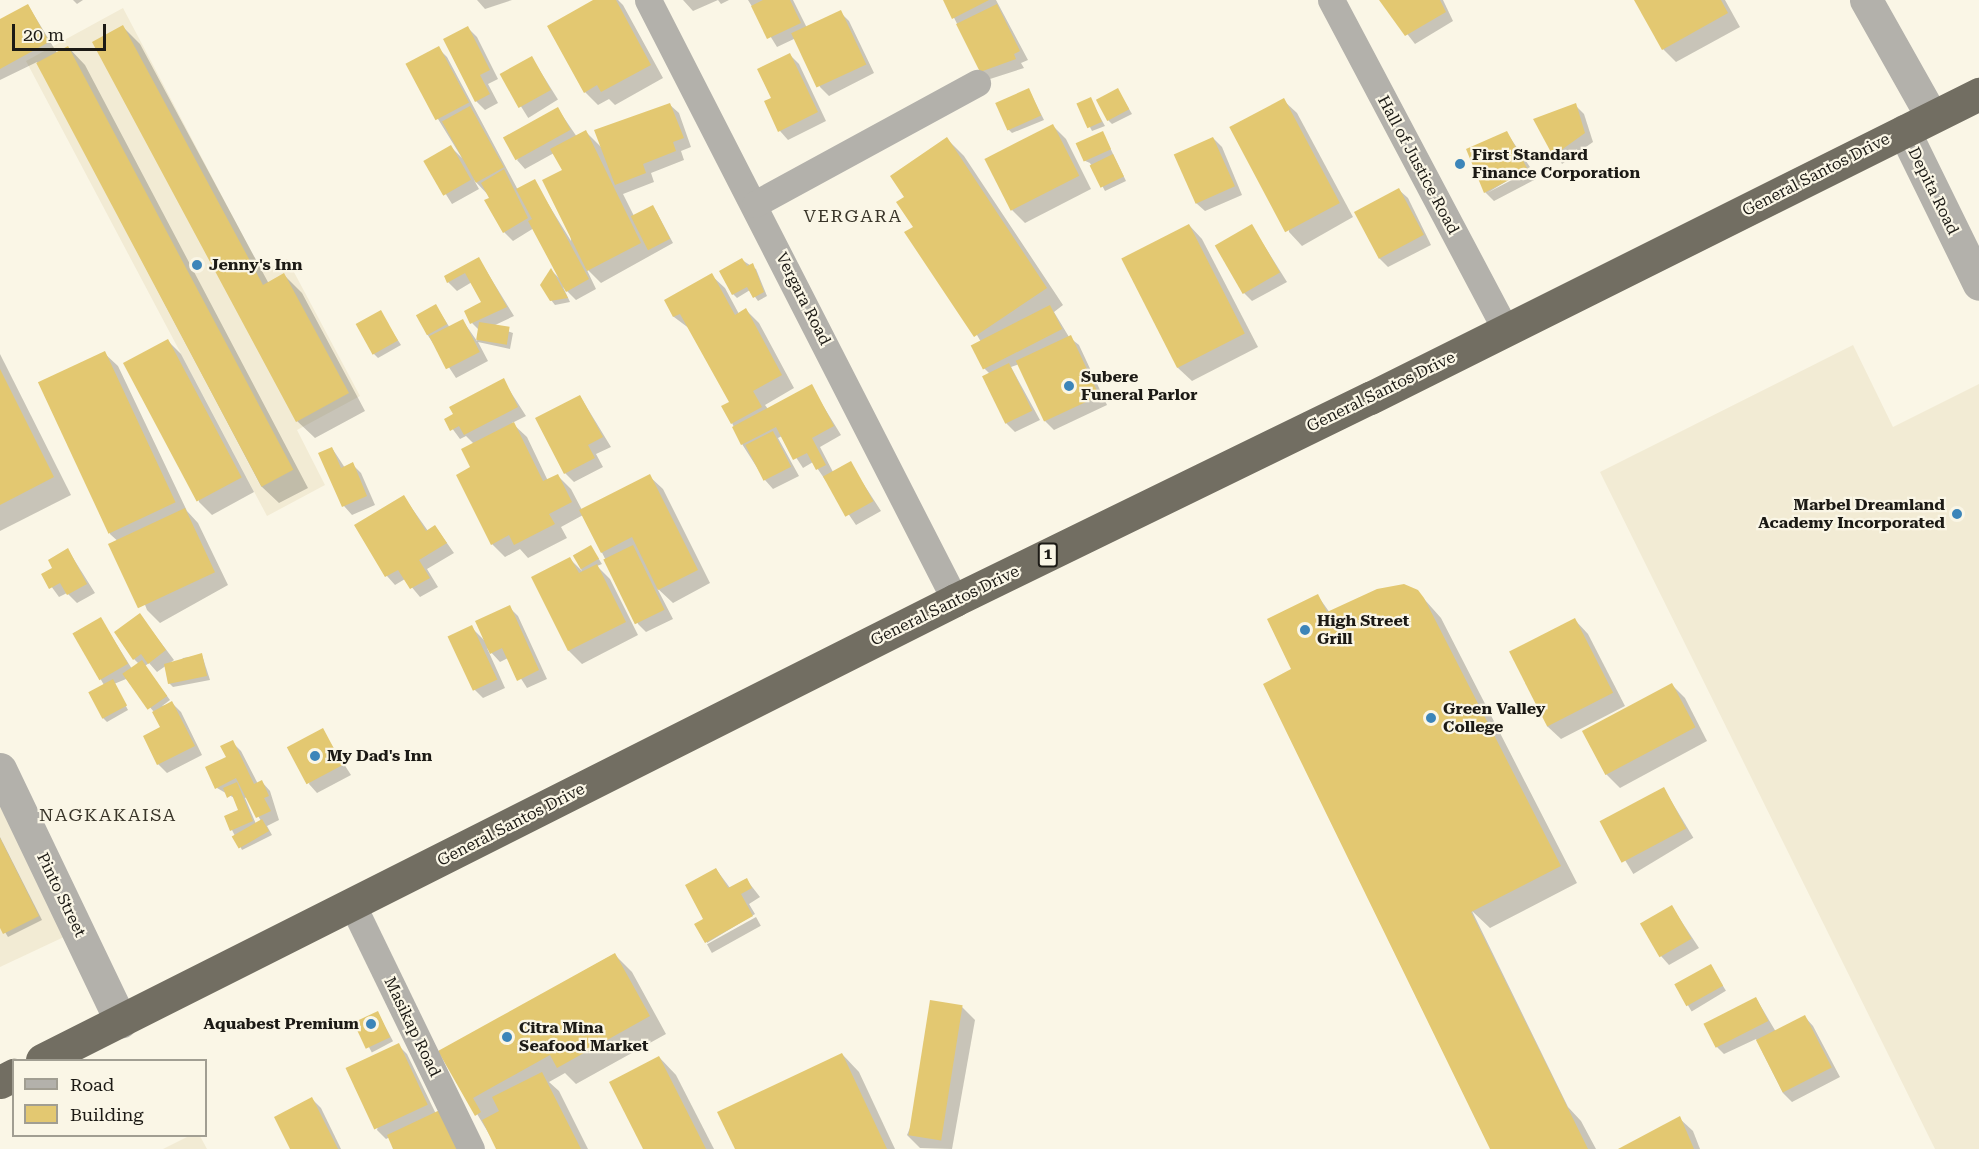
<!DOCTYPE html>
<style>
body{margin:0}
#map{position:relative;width:1979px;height:1149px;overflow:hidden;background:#faf6e6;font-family:"Roboto Serif",serif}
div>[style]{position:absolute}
.built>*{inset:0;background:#f2ebd4}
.shadow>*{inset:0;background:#0003;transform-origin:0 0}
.building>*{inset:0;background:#e3c871;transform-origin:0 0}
.minor>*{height:27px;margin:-13.5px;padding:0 13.5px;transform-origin:13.5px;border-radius:13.5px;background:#b3b1ab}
.tertiary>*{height:33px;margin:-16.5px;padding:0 16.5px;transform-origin:16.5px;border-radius:16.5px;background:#b3b1ab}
.trunk>*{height:33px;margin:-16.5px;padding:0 16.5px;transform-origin:16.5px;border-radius:16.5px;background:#726e62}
.dots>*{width:16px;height:16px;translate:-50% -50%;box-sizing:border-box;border:3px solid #faf6e6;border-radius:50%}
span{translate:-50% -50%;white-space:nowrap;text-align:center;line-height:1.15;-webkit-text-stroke:4.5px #faf6e6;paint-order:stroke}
.shield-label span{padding:2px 4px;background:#faf6e6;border:2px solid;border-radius:4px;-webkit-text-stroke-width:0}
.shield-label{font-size:15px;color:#1c1a15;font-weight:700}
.poi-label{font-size:16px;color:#1c1a15;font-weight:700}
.left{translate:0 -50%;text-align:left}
.right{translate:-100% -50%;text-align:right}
.street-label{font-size:16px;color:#1c1a15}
.neighbourhood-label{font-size:18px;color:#393529;letter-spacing:1.5px}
.legend{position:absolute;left:12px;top:1059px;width:195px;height:78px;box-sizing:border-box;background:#faf6e6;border:2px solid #a19e92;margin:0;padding:8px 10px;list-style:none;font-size:18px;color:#1c1a15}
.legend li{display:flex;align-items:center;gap:12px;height:30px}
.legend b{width:30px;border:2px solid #a19e92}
.scale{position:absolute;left:12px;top:24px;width:94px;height:27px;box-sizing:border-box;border:3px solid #1c1a15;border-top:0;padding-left:8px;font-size:18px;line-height:21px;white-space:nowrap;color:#1c1a15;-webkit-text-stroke:4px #faf6e6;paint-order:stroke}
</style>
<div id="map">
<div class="built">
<i style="clip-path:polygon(123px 8px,262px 272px,287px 259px,360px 396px,297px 430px,325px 485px,267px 516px,26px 61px)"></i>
<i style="clip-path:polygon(1853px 345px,1893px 427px,1979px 384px,1979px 1149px,1935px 1149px,1600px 472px)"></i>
<i style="clip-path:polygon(0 794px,66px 936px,0 967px)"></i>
<i style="clip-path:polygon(189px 1136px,200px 1136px,207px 1149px,163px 1149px)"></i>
</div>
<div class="shadow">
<i style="clip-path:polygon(73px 0,83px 0,77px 4px)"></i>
<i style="clip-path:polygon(477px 0,512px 0,485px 9px)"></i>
<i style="clip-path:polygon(596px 0,618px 0,623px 5px,663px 78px,615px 105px,609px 99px,598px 105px,585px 92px)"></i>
<i style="clip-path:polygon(683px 0,729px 0,721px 4px,718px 0,693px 11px)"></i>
<i style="clip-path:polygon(748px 0,793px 0,807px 28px,840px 12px,849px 21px,874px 73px,829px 96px,820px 87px,796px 38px,777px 47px)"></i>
<i style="clip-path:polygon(945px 0,996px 0,1028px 60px,1021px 63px,1024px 68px,990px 79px,981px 71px)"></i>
<i style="clip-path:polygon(1381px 0,1443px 0,1453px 21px,1415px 44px)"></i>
<i style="clip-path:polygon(1636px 0,1725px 0,1740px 27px,1676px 62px,1663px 49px)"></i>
<i style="clip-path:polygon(28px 5px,57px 53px,68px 47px,85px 65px,308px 488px,279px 503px,261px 486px,37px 62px,0 80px,0 21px)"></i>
<i style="clip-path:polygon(123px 27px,140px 44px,269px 284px,284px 275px,302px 293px,365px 411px,315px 438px,297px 421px)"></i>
<i style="clip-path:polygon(468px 28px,477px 37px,498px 79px,488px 84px,498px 103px,485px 110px,476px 101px)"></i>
<i style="clip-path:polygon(438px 48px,447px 57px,518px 190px,534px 181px,571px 241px,564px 171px,554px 153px,525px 169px,517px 160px,558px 109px,577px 137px,586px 132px,603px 149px,670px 105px,679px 113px,691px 147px,681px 151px,684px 160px,651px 173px,654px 182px,623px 194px,634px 216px,652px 207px,656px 211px,673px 243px,601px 283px,586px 268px,596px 289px,576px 300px,563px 287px,570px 302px,555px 305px,551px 300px,551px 270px,560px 279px,534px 228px,513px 241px,504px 232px,491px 198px,474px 180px,479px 189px,452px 204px,425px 161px,451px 147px,462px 158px,438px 119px)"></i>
<i style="clip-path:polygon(790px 55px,799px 64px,826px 121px,788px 140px,780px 131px,773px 99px)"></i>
<i style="left:532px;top:58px;width:49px;height:35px;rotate:58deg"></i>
<i style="clip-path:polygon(1029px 90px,1044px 120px,1012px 133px,1008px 129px)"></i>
<i style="clip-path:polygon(1118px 90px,1132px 114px,1112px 124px,1108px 120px)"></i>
<i style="clip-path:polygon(1090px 99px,1105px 126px,1092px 131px,1078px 104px)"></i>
<i style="clip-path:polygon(1283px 100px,1297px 113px,1353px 217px,1302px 246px,1289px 232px)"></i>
<i style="clip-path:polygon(1575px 105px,1584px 114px,1593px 142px,1562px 164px,1536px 120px)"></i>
<i style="clip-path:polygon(1053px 126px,1066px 139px,1091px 189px,1025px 223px,1012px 210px)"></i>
<i style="clip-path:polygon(1103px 133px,1126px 181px,1105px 191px,1090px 163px,1083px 160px)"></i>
<i style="clip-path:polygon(1507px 133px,1530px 167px,1487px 193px,1531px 170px,1536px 179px,1494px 201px,1485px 192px)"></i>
<i style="clip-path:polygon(1213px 138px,1222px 147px,1242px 195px,1205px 211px,1196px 203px)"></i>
<i style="clip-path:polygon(947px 139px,964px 156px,1063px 305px,1054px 312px,1069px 337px,1079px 345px,1107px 405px,1054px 430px,1045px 421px,1019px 364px,1011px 367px,1040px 420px,1015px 432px,1006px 423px,990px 374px,984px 368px,981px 342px,915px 227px,906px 197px)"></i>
<i style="clip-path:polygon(1399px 190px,1408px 198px,1431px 245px,1388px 267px,1379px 258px)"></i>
<i style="clip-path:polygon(1189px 225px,1202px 239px,1258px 347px,1192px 381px,1178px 368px)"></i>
<i style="clip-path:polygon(1252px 226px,1287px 282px,1252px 301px,1244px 293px)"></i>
<i style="clip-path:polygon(479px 259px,514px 316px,493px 326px,513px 333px,510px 349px,478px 342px,488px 361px,456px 378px,427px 334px,436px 306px,450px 328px,463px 321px,477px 341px,479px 330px,472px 323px,483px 302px,472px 282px,457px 291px,448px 282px)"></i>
<i style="clip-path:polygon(742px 260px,756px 269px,767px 296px,758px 301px,750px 290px,737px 298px,733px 294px)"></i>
<i style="clip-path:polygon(711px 275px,725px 288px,739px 314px,746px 310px,759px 323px,794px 388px,765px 405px,768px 409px,811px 386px,841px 435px,820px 447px,833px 472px,850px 463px,881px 511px,856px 525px,813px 462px,803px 468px,782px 436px,778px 438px,799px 476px,773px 489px,765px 480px,742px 444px,732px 423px,731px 403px,690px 329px,674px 317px,666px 300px)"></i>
<i style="clip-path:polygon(380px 312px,401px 345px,378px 358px,374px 354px)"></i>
<i style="clip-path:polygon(168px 341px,181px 354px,254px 492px,212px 515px,199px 502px)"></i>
<i style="clip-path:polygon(104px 353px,118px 366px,187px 511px,198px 523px,228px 585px,160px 623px,147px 610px,122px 545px,110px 534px)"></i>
<i style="clip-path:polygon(0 354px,71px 495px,0 531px)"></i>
<i style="clip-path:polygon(503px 380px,526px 416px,512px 423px,527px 437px,548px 481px,558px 476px,571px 489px,582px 510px,649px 476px,663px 489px,710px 583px,673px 603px,657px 588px,673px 619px,646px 632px,638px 624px,583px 515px,561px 527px,567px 538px,528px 558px,520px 549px,505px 557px,492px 544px,472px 468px,474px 444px,466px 436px,460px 439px,446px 420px)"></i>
<i style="clip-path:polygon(580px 396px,611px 447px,596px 454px,603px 467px,574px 482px,565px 473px)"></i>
<i style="clip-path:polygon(332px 448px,345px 468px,352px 464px,361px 473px,375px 505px,352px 515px,344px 506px)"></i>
<i style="clip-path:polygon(404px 497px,428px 531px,435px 526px,454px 553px,427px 569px,438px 587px,420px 597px,405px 579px,395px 585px,387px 576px,356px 526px)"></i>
<i style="clip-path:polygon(591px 547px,602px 564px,597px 566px,610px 579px,638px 635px,582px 664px,569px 651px,533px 578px,570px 559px,582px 571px,574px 555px)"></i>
<i style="clip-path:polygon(68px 550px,95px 593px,77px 603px,67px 593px,59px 597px,43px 575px,54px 569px)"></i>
<i style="clip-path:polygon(1417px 591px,1441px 618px,1577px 883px,1490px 928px,1472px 911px,1568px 1107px,1581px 1121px,1596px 1149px,1492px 1149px,1293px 670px,1318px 596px,1330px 613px)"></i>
<i style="clip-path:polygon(509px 607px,518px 616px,547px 679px,527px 688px,508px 658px,500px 662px,487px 648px,505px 688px,483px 698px,474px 689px,471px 627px,486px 642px)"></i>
<i style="clip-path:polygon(140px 615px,174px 660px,157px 672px,149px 663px,145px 666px,170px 700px,162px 706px,172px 703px,181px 712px,202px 755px,167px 773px,158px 764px,162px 728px,154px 712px,126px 679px,114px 684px,128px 710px,107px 722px,103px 718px,104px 685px,74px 633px,101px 619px,132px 669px,139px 664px,134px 659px)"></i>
<i style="clip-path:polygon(1575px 620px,1588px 634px,1625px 706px,1561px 739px,1547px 726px)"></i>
<i style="clip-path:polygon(202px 655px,210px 680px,173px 687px,169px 683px,183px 658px)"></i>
<i style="clip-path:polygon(1672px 685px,1685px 698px,1707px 741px,1620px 788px,1606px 774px,1584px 733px)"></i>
<i style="clip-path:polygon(322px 730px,351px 775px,317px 793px,309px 784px)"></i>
<i style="clip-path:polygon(evenodd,232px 742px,241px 751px,258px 784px,262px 782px,270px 791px,279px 820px,267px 826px,272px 835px,242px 850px,232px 830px,240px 811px,236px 799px,217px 788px,232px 742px,247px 797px,261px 821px,256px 824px,245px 798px,247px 797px)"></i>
<i style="left:1664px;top:789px;width:57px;height:70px;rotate:59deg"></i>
<i style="clip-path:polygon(0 837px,42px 920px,8px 937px,0 924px)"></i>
<i style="clip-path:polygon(716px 869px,730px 888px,746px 879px,760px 897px,749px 904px,755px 914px,707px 943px,705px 920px)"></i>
<i style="clip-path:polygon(1672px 907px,1699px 948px,1669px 965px,1661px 956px)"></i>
<i style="left:756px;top:917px;width:10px;height:56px;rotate:61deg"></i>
<i style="clip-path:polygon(614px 954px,632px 972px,666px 1034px,576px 1084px,565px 1073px,549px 1082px,559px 1091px,588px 1149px,498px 1149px,440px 1052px)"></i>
<i style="left:1711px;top:966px;width:29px;height:40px;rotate:59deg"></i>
<i style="clip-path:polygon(1756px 998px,1776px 1032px,1805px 1017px,1813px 1026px,1840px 1077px,1792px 1102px,1783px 1093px,1756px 1039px,1724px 1054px,1715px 1045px)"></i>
<i style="clip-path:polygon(962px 1007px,975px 1020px,952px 1149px,920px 1148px,907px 1135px)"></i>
<i style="left:378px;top:1013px;width:32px;height:24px;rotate:62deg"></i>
<i style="clip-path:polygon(398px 1045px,407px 1054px,436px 1114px,395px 1149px,390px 1137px,386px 1139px,377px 1130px)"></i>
<i style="clip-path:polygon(842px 1054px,859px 1072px,895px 1149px,736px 1149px)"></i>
<i style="clip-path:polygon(659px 1057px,676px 1075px,714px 1149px,644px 1149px)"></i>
<i style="clip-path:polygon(312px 1099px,321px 1108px,341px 1149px,292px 1149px)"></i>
<i style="clip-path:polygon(1679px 1118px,1693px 1131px,1700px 1149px,1621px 1149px)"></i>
</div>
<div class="building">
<i style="clip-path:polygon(593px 0,616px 0,651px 65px,601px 92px,597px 85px,584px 93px,547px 26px)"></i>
<i style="clip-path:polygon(763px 0,790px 0,801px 23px,767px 39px,751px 6px)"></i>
<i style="clip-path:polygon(943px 0,989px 0,952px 19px)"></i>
<i style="clip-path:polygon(1379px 0,1440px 0,1446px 12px,1405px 36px)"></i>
<i style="clip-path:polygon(1634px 0,1721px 0,1728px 13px,1662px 50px)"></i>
<i style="clip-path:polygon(28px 4px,49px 42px,0 69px,0 19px)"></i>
<i style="clip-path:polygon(997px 4px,1020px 51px,1014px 54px,1016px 59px,980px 72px,956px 24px)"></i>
<i style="left:841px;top:10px;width:60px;height:55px;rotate:65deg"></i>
<i style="clip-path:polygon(123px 25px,263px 285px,284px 273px,349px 393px,296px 422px,92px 42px)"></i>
<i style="clip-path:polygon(468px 26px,490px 70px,480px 75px,490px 94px,475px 102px,443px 39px)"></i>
<i style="left:68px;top:46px;width:480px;height:36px;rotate:62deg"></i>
<i style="left:439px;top:46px;width:64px;height:38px;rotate:62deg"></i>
<i style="clip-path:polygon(790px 53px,818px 112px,778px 132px,764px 101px,771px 98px,757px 69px)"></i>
<i style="left:532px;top:56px;width:39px;height:37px;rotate:61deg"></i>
<i style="left:1029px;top:88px;width:30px;height:37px;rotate:66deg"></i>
<i style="left:1118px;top:88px;width:24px;height:25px;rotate:62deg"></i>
<i style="left:1091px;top:97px;width:27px;height:16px;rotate:66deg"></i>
<i style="left:1284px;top:98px;width:119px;height:62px;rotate:62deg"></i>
<i style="clip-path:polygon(670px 103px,684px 138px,673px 142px,676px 151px,643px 164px,646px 173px,615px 185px,594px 130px)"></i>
<i style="clip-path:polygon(1576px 103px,1585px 133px,1553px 156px,1533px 119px)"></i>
<i style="left:470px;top:106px;width:70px;height:32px;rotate:61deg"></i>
<i style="left:558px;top:107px;width:26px;height:63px;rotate:61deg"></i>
<i style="left:1053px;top:124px;width:58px;height:77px;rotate:63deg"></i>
<i style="clip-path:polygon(586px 130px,641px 243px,587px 271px,542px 180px,562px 170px,550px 149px)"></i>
<i style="left:1103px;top:131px;width:20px;height:30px;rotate:66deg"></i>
<i style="clip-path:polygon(1507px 131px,1528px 170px,1484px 193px,1466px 149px)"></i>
<i style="clip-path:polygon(947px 137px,1047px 288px,974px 337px,904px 232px,913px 227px,896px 202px,904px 197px,890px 176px)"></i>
<i style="left:1213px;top:137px;width:54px;height:43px;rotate:66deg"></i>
<i style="left:451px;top:145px;width:40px;height:32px;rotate:60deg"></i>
<i style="left:1113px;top:154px;width:25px;height:26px;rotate:64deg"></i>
<i style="clip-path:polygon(504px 169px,528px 218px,503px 233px,484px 200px,489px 198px,481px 183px)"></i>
<i style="clip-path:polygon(535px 179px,589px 279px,566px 292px,528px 221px,532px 219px,516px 189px)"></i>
<i style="left:1399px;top:188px;width:53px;height:51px;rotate:62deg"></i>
<i style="left:653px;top:205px;width:38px;height:25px;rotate:63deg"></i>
<i style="left:1189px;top:224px;width:123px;height:76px;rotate:63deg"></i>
<i style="left:1252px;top:224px;width:56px;height:43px;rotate:60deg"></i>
<i style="clip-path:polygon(479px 257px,507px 307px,470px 324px,464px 311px,481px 302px,465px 273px,447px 283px,444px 276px)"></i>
<i style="clip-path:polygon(742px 258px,747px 266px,753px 263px,764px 292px,753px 298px,747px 287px,732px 295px,719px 271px)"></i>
<i style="clip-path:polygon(551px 268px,568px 298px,550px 301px,540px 285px)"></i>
<i style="clip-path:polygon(712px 273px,735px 315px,746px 308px,782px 375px,753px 391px,762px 407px,731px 424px,721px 406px,729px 402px,680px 314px,673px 317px,664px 300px)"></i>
<i style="left:436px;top:304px;width:23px;height:23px;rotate:61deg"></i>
<i style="left:1050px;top:305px;width:27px;height:89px;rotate:63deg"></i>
<i style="left:381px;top:310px;width:35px;height:29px;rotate:61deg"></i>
<i style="left:463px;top:319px;width:37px;height:38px;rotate:63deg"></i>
<i style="left:479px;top:322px;width:31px;height:18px;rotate:9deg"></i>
<i style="left:1071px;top:335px;width:67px;height:61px;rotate:65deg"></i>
<i style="left:168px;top:339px;width:157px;height:51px;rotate:62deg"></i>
<i style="left:105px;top:351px;width:167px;height:74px;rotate:65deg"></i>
<i style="left:1009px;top:363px;width:53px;height:30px;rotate:64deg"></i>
<i style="clip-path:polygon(0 369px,54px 477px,0 505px)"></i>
<i style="clip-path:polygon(504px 378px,518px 407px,464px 435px,459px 426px,450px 431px,444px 419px,453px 414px,449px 407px)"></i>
<i style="clip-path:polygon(812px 384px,834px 426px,812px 438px,826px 465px,816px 470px,807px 453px,793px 460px,776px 427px,741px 445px,732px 427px)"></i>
<i style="clip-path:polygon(580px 395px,603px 437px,588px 445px,595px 458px,564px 474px,535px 418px)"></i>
<i style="clip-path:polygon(514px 422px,543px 481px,558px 474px,572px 502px,549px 514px,555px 524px,514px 545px,509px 535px,491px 545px,456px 475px,470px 467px,461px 449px)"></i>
<i style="left:773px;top:431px;width:40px;height:31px;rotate:63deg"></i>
<i style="clip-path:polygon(332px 447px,341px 468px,353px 462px,367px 496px,342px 507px,318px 453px)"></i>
<i style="left:851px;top:461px;width:46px;height:32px;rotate:61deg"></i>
<i style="clip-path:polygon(650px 474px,698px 570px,658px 590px,632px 537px,601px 553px,579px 510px)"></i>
<i style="clip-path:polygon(404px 495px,426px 531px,435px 525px,447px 543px,419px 560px,430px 578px,410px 589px,398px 570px,385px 577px,354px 525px)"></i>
<i style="left:185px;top:508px;width:71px;height:85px;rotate:65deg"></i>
<i style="left:591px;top:545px;width:16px;height:21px;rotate:60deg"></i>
<i style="left:633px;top:545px;width:72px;height:33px;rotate:64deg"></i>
<i style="clip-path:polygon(68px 548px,87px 584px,67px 595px,60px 583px,49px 589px,41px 574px,52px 568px,48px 560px)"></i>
<i style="clip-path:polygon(570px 557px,579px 573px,597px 564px,626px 622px,568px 651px,531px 577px)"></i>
<i style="clip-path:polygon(1404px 584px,1418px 590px,1424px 598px,1561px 866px,1471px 912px,1588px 1149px,1490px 1149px,1263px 684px,1291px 669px,1267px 619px,1318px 594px,1327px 612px,1377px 589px)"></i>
<i style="clip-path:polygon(510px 605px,539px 670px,517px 681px,502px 648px,490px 654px,475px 621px)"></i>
<i style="clip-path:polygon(140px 613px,166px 650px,148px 664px,141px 654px,133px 660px,114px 632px)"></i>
<i style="left:101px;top:617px;width:54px;height:33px;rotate:60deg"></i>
<i style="left:1575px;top:618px;width:84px;height:74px;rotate:63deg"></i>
<i style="left:472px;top:625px;width:60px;height:27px;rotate:65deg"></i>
<i style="clip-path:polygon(202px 653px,207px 676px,168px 684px,164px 664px)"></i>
<i style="left:142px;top:660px;width:44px;height:24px;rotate:55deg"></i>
<i style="left:113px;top:679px;width:30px;height:28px;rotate:62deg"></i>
<i style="left:1672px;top:683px;width:50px;height:102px;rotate:62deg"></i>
<i style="clip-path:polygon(172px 701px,195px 746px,157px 765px,143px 736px,160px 727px,152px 712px)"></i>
<i style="left:323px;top:728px;width:42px;height:41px;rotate:62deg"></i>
<i style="clip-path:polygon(233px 740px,254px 784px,262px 780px,269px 796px,264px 798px,271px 811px,256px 818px,236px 778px,215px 789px,205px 767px,226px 757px,220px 746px)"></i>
<i style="clip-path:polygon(237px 782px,253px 821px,230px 831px,224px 816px,238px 810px,232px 795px,227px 798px,223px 788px)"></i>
<i style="left:1664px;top:787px;width:47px;height:73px;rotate:62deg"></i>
<i style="left:262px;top:819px;width:14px;height:35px;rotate:60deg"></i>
<i style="clip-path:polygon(0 838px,39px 916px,3px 934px,0 928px)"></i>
<i style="clip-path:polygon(716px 868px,728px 888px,747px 878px,752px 888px,741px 894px,753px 916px,705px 943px,694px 924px,703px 919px,685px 885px)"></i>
<i style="left:1672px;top:905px;width:39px;height:37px;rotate:60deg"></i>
<i style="clip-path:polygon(615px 953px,650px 1016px,557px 1068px,550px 1055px,473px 1098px,481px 1112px,475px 1116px,438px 1051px)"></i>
<i style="left:1711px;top:964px;width:25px;height:42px;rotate:61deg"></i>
<i style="left:1756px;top:997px;width:27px;height:59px;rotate:63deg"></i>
<i style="left:930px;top:1000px;width:33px;height:137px;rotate:9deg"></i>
<i style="left:378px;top:1011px;width:29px;height:27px;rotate:65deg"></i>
<i style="left:1805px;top:1015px;width:59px;height:55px;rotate:63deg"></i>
<i style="left:399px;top:1043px;width:68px;height:59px;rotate:65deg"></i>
<i style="clip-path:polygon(842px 1053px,887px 1149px,735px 1149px,717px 1112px)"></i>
<i style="clip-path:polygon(659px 1056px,706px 1149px,643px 1149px,609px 1082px)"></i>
<i style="clip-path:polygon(542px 1072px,581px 1149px,496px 1149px,482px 1120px,499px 1111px,492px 1097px)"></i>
<i style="clip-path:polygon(312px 1097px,338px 1149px,290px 1149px,274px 1117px)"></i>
<i style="clip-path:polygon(442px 1109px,460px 1149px,393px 1149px,387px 1135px)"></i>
<i style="clip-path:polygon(1680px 1116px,1694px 1149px,1618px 1149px)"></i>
</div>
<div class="minor">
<i style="left:648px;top:0;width:674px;rotate:62.9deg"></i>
<i style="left:1331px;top:0;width:374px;rotate:62.1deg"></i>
<i style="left:755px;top:204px;width:253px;rotate:-28.6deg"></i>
<i style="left:353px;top:906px;width:270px;rotate:64.1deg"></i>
</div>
<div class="tertiary">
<i style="left:1866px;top:0;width:134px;rotate:60.6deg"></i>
<i style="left:1904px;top:131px;width:170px;rotate:63.9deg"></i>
<i style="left:0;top:769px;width:280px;rotate:64.4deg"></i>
</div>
<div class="trunk">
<i style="left:42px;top:1060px;width:1022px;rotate:-26.74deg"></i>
<i style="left:955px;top:600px;width:462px;rotate:-26deg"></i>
<i style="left:1370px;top:398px;width:681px;rotate:-26.53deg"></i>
<i style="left:0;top:1082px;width:16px;rotate:-27deg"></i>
</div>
<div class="dots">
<i style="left:1460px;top:164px;background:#3c85b9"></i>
<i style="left:197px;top:265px;background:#3c85b9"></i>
<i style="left:1069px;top:386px;background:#3c85b9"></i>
<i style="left:1957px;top:514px;background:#3c85b9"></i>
<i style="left:1305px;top:630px;background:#3c85b9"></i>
<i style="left:1431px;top:718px;background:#3c85b9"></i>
<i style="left:315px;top:756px;background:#3c85b9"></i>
<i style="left:371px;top:1024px;background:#3c85b9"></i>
<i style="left:507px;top:1037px;background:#3c85b9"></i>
</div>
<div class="shield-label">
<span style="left:1048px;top:555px">1</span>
</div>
<div class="poi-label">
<span class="left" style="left:1472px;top:164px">First Standard<br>Finance Corporation</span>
<span class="left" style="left:209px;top:265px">Jenny's Inn</span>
<span class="left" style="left:1081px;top:386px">Subere<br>Funeral Parlor</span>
<span class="right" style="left:1945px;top:514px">Marbel Dreamland<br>Academy Incorporated</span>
<span class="left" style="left:1317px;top:630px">High Street<br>Grill</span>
<span class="left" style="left:1443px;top:718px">Green Valley<br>College</span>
<span class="left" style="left:327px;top:756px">My Dad's Inn</span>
<span class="right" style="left:359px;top:1024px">Aquabest Premium</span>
<span class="left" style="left:519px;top:1037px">Citra Mina<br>Seafood Market</span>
</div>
<div class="street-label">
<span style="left:1418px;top:165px;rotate:62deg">Hall of Justice Road</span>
<span style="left:1816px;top:175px;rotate:-27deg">General Santos Drive</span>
<span style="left:1933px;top:191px;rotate:64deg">Depita Road</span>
<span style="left:803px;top:299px;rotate:63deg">Vergara Road</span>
<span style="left:1381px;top:392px;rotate:-26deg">General Santos Drive</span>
<span style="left:945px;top:606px;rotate:-26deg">General Santos Drive</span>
<span style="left:511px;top:825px;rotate:-27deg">General Santos Drive</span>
<span style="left:61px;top:895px;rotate:64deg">Pinto Street</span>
<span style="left:412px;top:1027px;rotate:64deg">Masikap Road</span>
</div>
<div class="neighbourhood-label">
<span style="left:853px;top:216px">VERGARA</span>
<span style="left:108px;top:815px">NAGKAKAISA</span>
</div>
<ul class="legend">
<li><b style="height:8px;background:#b3b1ab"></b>Road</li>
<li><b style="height:16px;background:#e3c871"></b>Building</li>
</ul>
<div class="scale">20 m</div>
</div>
